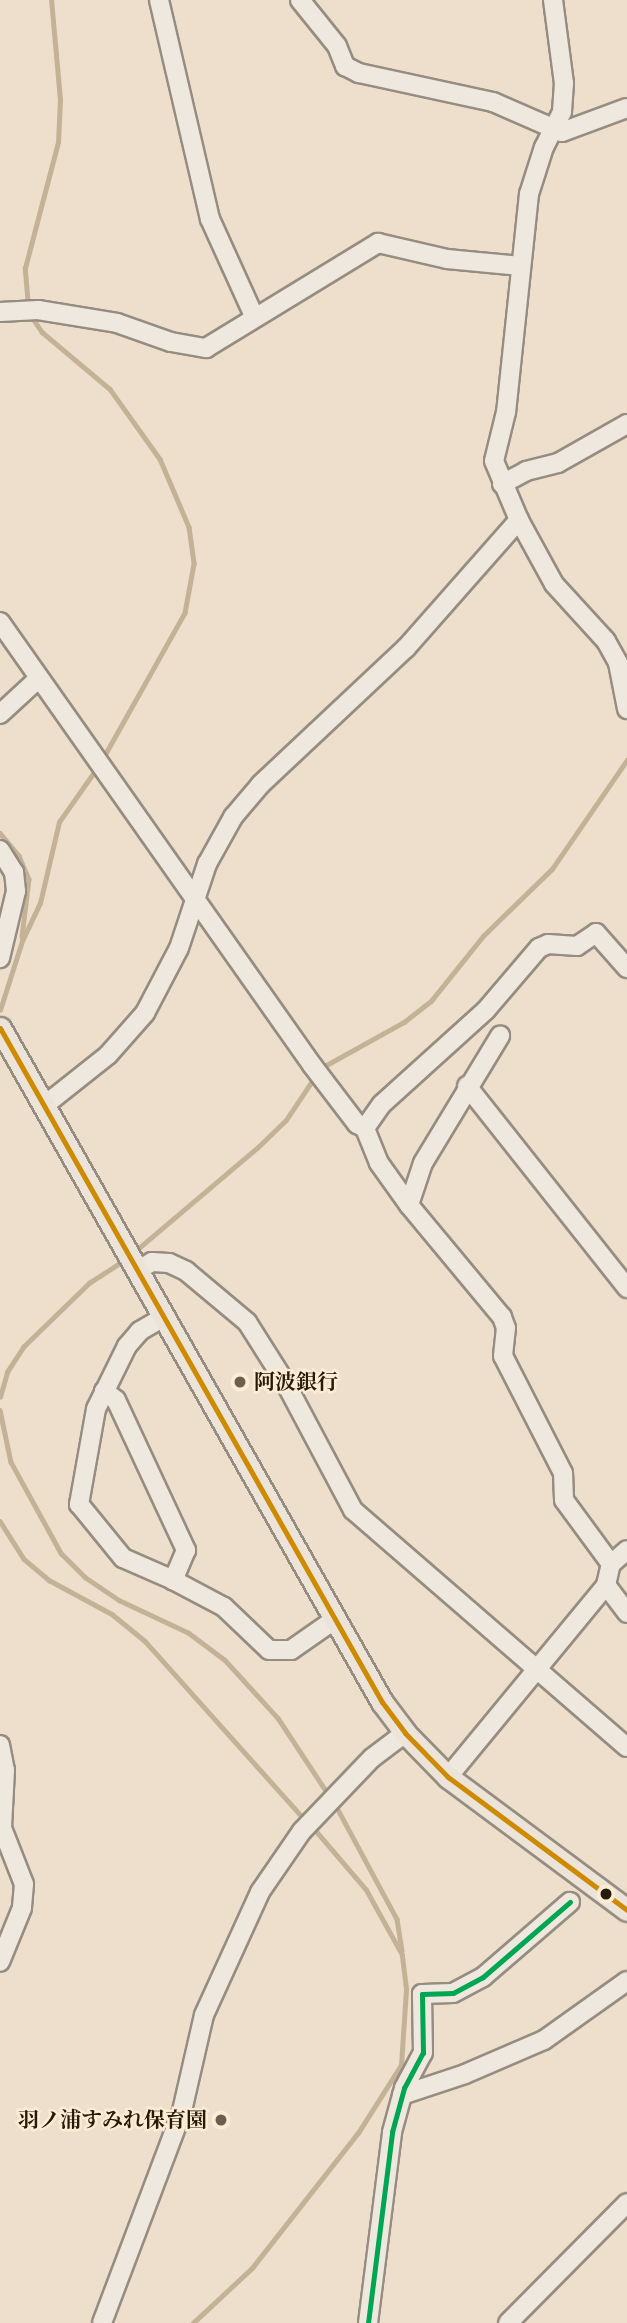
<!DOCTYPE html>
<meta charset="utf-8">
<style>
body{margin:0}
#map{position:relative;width:627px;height:2323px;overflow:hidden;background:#eddfcc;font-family:Alegreya,"Noto Serif JP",serif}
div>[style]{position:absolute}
.stream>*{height:4.5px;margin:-2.25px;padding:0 2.25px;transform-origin:2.25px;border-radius:2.25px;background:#c4b297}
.roads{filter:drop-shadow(2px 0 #968d80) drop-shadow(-2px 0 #968d80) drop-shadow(0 2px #968d80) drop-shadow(0 -2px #968d80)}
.minor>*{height:18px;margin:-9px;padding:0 9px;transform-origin:9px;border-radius:9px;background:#efe8df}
.major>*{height:21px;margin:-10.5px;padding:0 10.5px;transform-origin:10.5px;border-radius:10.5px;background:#ece4d9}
.bus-1>*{height:5px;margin:-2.5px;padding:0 2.5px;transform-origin:2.5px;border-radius:2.5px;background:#cd8a02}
.bus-2>*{height:5px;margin:-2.5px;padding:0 2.5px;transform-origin:2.5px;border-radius:2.5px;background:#00a651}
.dots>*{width:19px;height:19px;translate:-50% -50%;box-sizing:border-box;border:4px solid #fcecd5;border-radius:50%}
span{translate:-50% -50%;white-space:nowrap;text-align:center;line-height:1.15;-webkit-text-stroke:5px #fcecd5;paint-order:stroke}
.poi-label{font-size:21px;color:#261a08;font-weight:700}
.left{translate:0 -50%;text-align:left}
.right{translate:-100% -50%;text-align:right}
</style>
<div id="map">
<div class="stream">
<i style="left:28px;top:306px;width:38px;rotate:-95deg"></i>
<i style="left:25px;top:268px;width:130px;rotate:-75.3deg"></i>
<i style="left:58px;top:142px;width:42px;rotate:-87.3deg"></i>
<i style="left:60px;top:100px;width:100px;rotate:-95.1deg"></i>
<i style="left:30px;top:314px;width:22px;rotate:56deg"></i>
<i style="left:42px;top:332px;width:89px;rotate:40deg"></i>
<i style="left:110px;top:389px;width:86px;rotate:54.5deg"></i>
<i style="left:160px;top:459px;width:74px;rotate:66.9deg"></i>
<i style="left:189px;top:527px;width:37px;rotate:82deg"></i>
<i style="left:194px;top:564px;width:50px;rotate:100.4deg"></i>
<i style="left:185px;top:613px;width:170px;rotate:119.3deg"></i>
<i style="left:0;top:833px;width:30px;rotate:50deg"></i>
<i style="left:19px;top:856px;width:25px;rotate:67deg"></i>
<i style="left:29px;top:879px;width:58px;rotate:96.9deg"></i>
<i style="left:0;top:1010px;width:72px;rotate:-72.3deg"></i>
<i style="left:22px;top:941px;width:42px;rotate:-64.7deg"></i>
<i style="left:40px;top:903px;width:83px;rotate:-76.8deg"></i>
<i style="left:59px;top:822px;width:66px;rotate:-54.9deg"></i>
<i style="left:321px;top:1068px;width:95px;rotate:-29deg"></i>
<i style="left:404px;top:1022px;width:34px;rotate:-38deg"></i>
<i style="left:431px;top:1001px;width:83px;rotate:-51.3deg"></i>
<i style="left:483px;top:936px;width:96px;rotate:-44.2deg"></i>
<i style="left:552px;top:869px;width:132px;rotate:-55.5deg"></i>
<i style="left:133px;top:1253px;width:162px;rotate:-40.3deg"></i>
<i style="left:257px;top:1148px;width:40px;rotate:-44deg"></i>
<i style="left:286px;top:1120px;width:54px;rotate:-56.3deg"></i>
<i style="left:0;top:1397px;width:26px;rotate:-74deg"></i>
<i style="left:7px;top:1372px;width:30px;rotate:-57deg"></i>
<i style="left:23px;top:1347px;width:92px;rotate:-44.1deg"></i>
<i style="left:89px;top:1283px;width:40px;rotate:-32.9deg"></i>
<i style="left:0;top:1410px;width:53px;rotate:78.1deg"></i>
<i style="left:11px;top:1462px;width:104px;rotate:61.2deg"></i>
<i style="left:61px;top:1553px;width:34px;rotate:45deg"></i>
<i style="left:85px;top:1577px;width:41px;rotate:34.1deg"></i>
<i style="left:119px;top:1600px;width:77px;rotate:25.2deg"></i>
<i style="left:189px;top:1633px;width:45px;rotate:36.9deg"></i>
<i style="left:225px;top:1660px;width:79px;rotate:47.6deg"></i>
<i style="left:278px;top:1718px;width:95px;rotate:56.6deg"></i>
<i style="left:0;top:1521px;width:45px;rotate:57.7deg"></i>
<i style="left:24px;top:1559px;width:33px;rotate:40deg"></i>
<i style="left:49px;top:1580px;width:72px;rotate:28.4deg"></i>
<i style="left:112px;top:1614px;width:43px;rotate:39.3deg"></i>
<i style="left:145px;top:1641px;width:241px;rotate:48.2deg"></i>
<i style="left:335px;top:1804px;width:131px;rotate:61.7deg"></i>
<i style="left:397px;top:1919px;width:32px;rotate:81deg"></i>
<i style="left:193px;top:2323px;width:81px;rotate:-43deg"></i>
<i style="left:252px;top:2268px;width:172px;rotate:-51.9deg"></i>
<i style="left:358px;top:2133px;width:80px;rotate:-57.7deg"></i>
<i style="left:401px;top:2065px;width:76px;rotate:-86.2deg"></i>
<i style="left:406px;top:1989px;width:34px;rotate:-97deg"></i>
<i style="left:402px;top:1955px;width:74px;rotate:-119deg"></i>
<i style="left:366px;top:1890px;width:83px;rotate:-130.6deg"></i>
</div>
<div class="roads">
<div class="minor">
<i style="left:159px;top:0;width:225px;rotate:76.9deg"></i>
<i style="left:210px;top:219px;width:107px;rotate:65.6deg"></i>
<i style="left:300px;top:0;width:59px;rotate:51.2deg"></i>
<i style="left:337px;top:46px;width:22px;rotate:68deg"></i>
<i style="left:345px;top:66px;width:16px;rotate:27deg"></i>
<i style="left:359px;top:73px;width:137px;rotate:12.2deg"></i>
<i style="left:493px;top:102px;width:75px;rotate:23.5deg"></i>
<i style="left:562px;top:132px;width:69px;rotate:-20.3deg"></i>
<i style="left:553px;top:0;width:84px;rotate:82.5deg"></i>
<i style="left:564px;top:83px;width:29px;rotate:94deg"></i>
<i style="left:562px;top:112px;width:39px;rotate:117deg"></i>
<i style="left:544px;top:147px;width:49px;rotate:107.7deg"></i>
<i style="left:529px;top:194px;width:219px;rotate:96deg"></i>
<i style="left:506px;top:412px;width:50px;rotate:103.8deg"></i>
<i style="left:494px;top:461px;width:64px;rotate:67deg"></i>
<i style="left:519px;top:520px;width:73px;rotate:61.3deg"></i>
<i style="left:554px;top:584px;width:77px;rotate:47.6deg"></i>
<i style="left:606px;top:641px;width:25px;rotate:61deg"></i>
<i style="left:618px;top:663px;width:47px;rotate:78.9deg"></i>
<i style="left:0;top:312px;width:38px;rotate:-3deg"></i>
<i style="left:38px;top:310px;width:80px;rotate:9.3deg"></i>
<i style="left:117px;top:323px;width:57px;rotate:19.4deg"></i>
<i style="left:171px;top:342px;width:36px;rotate:10deg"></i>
<i style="left:206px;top:348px;width:202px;rotate:-31.4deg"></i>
<i style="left:378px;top:243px;width:71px;rotate:13.1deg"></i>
<i style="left:447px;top:259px;width:74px;rotate:5.4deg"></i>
<i style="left:502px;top:484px;width:27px;rotate:-28deg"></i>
<i style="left:526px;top:471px;width:33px;rotate:-14deg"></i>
<i style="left:558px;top:463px;width:79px;rotate:-29.5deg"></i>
<i style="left:0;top:622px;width:542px;rotate:54.84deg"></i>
<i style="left:312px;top:1065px;width:74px;rotate:52.7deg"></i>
<i style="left:357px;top:1124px;width:9px;rotate:27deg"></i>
<i style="left:0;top:714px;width:53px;rotate:-42.7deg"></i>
<i style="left:0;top:850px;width:26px;rotate:58deg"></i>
<i style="left:14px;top:872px;width:19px;rotate:84deg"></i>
<i style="left:16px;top:891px;width:69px;rotate:103.4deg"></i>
<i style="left:467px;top:1086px;width:258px;rotate:51.6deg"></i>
<i style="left:45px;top:1105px;width:80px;rotate:-38.4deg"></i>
<i style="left:108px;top:1055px;width:56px;rotate:-48.6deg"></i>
<i style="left:145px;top:1013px;width:73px;rotate:-62.4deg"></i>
<i style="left:179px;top:948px;width:89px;rotate:-71.6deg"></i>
<i style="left:207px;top:864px;width:54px;rotate:-61deg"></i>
<i style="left:233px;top:817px;width:43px;rotate:-49.7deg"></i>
<i style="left:261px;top:784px;width:199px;rotate:-43.2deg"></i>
<i style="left:406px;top:648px;width:171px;rotate:-48.6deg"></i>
<i style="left:409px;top:1205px;width:44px;rotate:-71.6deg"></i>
<i style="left:423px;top:1163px;width:149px;rotate:-58.8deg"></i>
<i style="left:138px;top:1270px;width:16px;rotate:-30deg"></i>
<i style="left:152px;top:1262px;width:17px;rotate:3deg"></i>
<i style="left:169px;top:1263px;width:19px;rotate:25deg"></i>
<i style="left:186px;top:1271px;width:80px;rotate:39.9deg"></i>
<i style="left:247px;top:1322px;width:71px;rotate:57.7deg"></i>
<i style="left:285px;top:1382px;width:145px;rotate:62deg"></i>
<i style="left:353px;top:1510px;width:362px;rotate:40.9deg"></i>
<i style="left:164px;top:1317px;width:28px;rotate:150deg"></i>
<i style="left:140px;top:1331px;width:20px;rotate:131deg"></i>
<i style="left:127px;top:1346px;width:70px;rotate:116.2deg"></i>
<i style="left:96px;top:1409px;width:97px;rotate:100.1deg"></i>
<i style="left:79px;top:1504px;width:70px;rotate:50.8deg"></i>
<i style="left:123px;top:1558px;width:55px;rotate:23.7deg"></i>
<i style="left:104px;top:1391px;width:15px;rotate:37deg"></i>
<i style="left:116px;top:1400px;width:166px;rotate:65deg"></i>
<i style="left:186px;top:1550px;width:33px;rotate:113deg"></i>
<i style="left:173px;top:1580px;width:58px;rotate:27.9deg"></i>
<i style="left:224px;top:1607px;width:62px;rotate:43.7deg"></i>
<i style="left:269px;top:1650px;width:22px"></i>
<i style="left:291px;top:1650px;width:52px;rotate:-34.9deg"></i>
<i style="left:611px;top:1564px;width:21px;rotate:-41deg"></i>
<i style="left:606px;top:1585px;width:35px;rotate:53deg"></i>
<i style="left:0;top:1745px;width:25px;rotate:79deg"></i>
<i style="left:5px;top:1770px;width:58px;rotate:93deg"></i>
<i style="left:2px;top:1828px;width:60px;rotate:68.6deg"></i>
<i style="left:24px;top:1884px;width:24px;rotate:95deg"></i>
<i style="left:22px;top:1908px;width:58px;rotate:112.2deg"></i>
<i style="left:448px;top:1777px;width:249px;rotate:-50.5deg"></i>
<i style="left:606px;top:1585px;width:22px;rotate:-77deg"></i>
<i style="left:611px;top:1564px;width:79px;rotate:-126.3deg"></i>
<i style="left:564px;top:1500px;width:27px;rotate:-92deg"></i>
<i style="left:563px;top:1473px;width:131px;rotate:-117.1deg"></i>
<i style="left:503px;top:1356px;width:28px;rotate:-84deg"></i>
<i style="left:506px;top:1328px;width:12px;rotate:-110deg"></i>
<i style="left:502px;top:1317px;width:146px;rotate:-129.7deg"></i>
<i style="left:409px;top:1205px;width:52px;rotate:-125.5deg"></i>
<i style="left:379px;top:1163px;width:38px;rotate:-112deg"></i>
<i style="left:365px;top:1128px;width:29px;rotate:-55deg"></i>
<i style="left:382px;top:1104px;width:140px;rotate:-42.1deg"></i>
<i style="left:486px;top:1010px;width:82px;rotate:-49.5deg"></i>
<i style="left:539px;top:948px;width:10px;rotate:-24deg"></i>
<i style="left:548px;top:944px;width:29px;rotate:4deg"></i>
<i style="left:577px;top:946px;width:23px;rotate:-34deg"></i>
<i style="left:596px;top:933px;width:47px;rotate:48.5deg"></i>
<i style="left:402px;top:2095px;width:66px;rotate:-18.4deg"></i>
<i style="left:465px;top:2074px;width:86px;rotate:-23.3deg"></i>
<i style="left:544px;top:2040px;width:102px;rotate:-35.4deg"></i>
<i style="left:102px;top:2323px;width:227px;rotate:-69.3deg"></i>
<i style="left:182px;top:2111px;width:98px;rotate:-77.1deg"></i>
<i style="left:204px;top:2015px;width:135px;rotate:-65.5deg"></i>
<i style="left:260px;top:1892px;width:74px;rotate:-55.5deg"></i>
<i style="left:302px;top:1831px;width:101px;rotate:-46.2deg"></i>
<i style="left:372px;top:1758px;width:41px;rotate:-37.1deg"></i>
<i style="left:368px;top:2323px;width:193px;rotate:-82.8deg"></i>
<i style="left:392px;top:2132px;width:46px;rotate:-74.7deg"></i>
<i style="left:404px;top:2088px;width:40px;rotate:-62deg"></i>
<i style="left:423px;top:2053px;width:59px;rotate:-91deg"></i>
<i style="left:422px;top:1994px;width:31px;rotate:-2deg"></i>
<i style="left:453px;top:1993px;width:34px;rotate:-28deg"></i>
<i style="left:483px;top:1977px;width:115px;rotate:-40.8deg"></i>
<i style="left:508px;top:2323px;width:169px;rotate:-45.2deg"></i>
</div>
<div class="major">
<i style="left:0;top:1028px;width:775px;rotate:60.46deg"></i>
<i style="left:382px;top:1702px;width:39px;rotate:53deg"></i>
<i style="left:405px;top:1733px;width:62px;rotate:45.7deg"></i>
<i style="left:448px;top:1777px;width:223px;rotate:36.6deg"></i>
</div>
</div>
<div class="bus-1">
<i style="left:0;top:1028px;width:775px;rotate:60.46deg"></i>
<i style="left:382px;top:1702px;width:39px;rotate:53deg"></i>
<i style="left:405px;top:1733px;width:62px;rotate:45.7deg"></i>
<i style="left:448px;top:1777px;width:223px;rotate:36.6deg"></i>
</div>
<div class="bus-2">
<i style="left:368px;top:2323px;width:193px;rotate:-82.8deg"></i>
<i style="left:392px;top:2132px;width:46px;rotate:-74.7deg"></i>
<i style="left:404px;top:2088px;width:40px;rotate:-62deg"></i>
<i style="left:423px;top:2053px;width:59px;rotate:-91deg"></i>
<i style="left:422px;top:1994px;width:31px;rotate:-2deg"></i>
<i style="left:453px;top:1993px;width:34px;rotate:-28deg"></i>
<i style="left:483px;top:1977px;width:115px;rotate:-40.8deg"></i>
</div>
<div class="dots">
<i style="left:240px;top:1382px;background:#6c5f4d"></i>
<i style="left:606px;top:1894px;background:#261a08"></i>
<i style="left:221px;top:2120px;background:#6c5f4d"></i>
</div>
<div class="poi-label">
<span class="left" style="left:254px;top:1382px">阿波銀行</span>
<span class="right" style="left:207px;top:2120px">羽ノ浦すみれ保育園</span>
</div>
</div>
